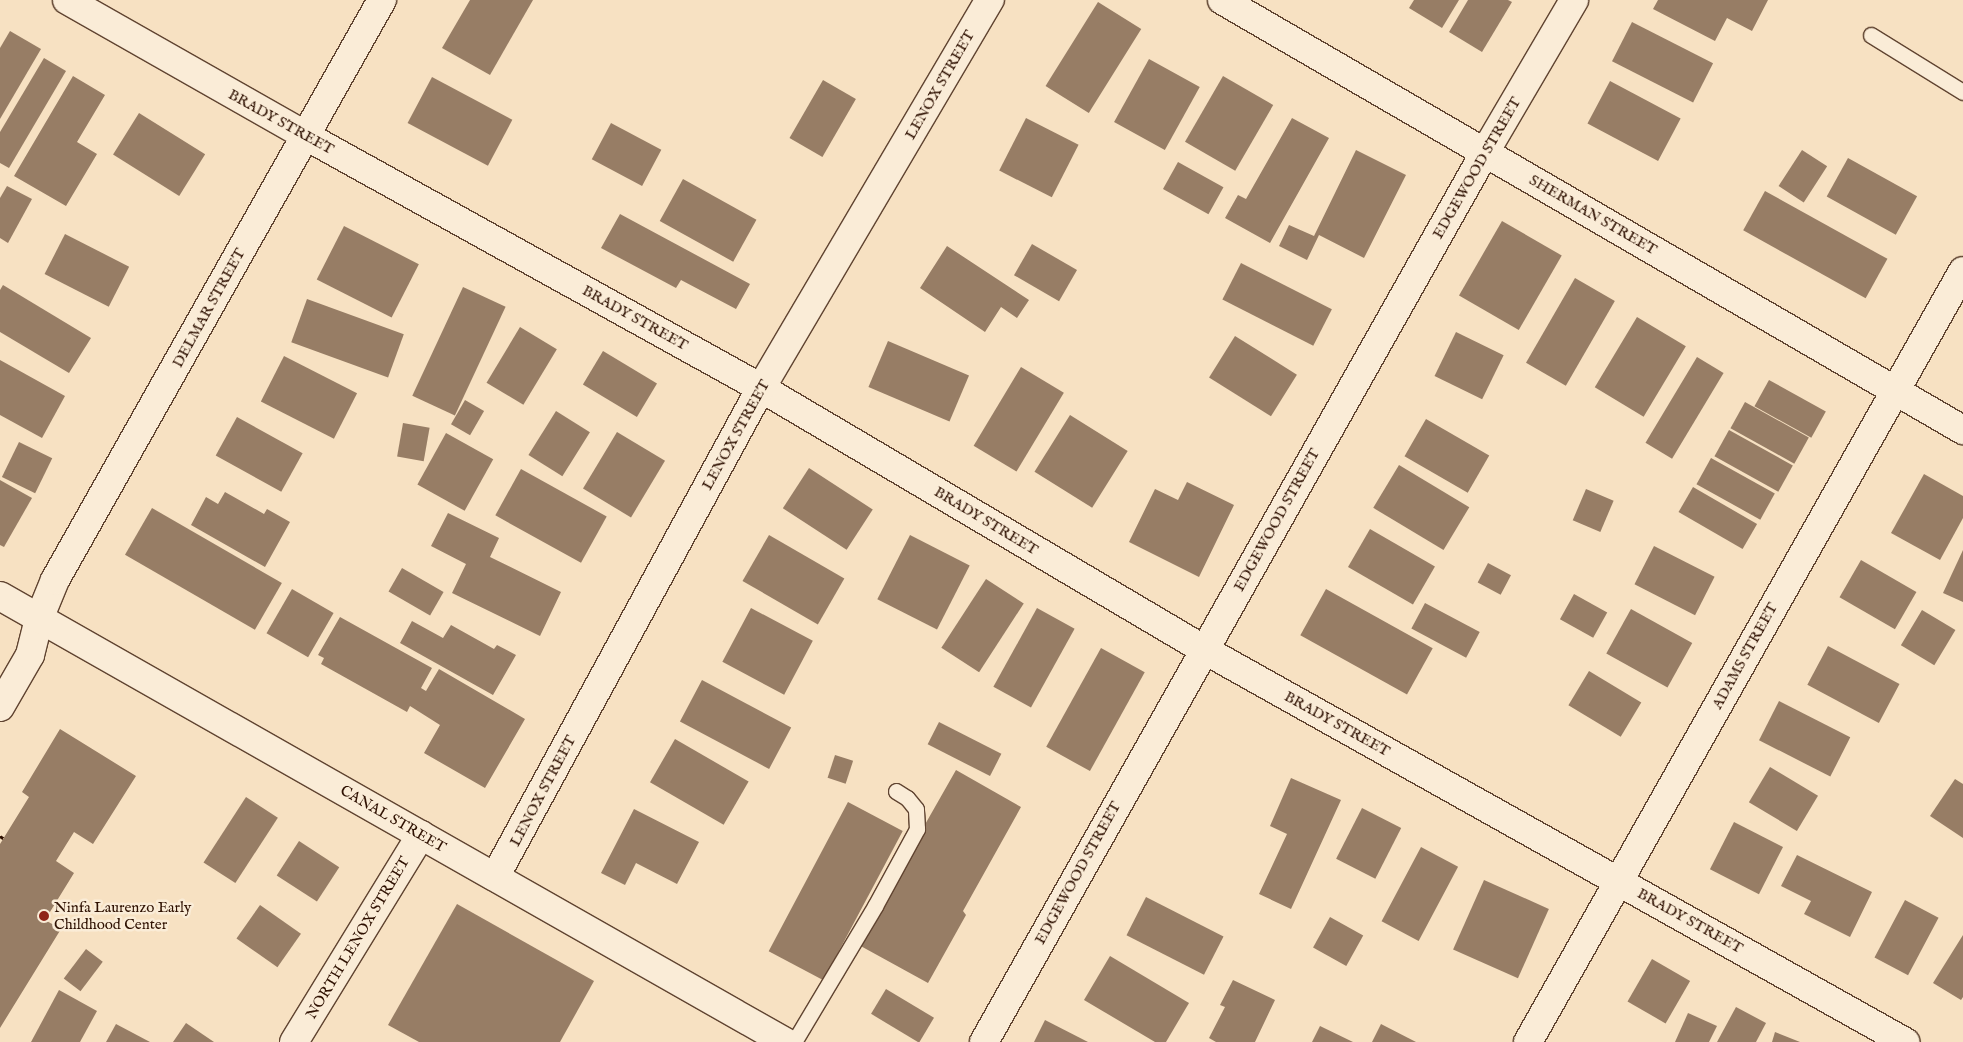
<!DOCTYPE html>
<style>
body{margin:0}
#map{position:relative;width:1963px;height:1042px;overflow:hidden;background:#f7e1c2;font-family:"IM FELL English",serif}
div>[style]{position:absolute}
.building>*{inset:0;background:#977d65;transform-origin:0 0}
.path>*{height:3px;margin-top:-1.5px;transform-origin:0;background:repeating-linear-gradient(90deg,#2e1001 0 4px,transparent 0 6.5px)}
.roads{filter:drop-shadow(1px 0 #604431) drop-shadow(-1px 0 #604431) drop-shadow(0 1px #604431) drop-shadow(0 -1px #604431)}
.service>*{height:15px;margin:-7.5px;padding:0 7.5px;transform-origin:7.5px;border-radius:7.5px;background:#faecd7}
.minor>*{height:28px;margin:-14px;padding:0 14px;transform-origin:14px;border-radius:14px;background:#faecd7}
.tertiary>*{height:28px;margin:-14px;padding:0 14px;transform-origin:14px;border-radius:14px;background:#faecd7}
.dots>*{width:14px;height:14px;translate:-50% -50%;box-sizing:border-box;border:2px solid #faecd7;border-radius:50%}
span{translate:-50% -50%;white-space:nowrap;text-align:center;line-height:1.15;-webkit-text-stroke:5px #faecd7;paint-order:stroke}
.street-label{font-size:15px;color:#2e1001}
.poi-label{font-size:15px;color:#2e1001}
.left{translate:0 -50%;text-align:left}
</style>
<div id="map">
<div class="building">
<i style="clip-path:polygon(470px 0,533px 0,490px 75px,442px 48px)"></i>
<i style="clip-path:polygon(1414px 0,1459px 0,1442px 28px,1409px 8px)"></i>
<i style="clip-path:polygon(1468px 0,1508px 0,1512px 2px,1482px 52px,1449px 32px)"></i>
<i style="clip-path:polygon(1658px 0,1768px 0,1752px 31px,1727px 18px,1715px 41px,1653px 9px)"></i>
<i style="left:1098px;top:2px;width:51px;height:99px;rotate:32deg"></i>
<i style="left:1632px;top:22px;width:91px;height:44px;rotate:27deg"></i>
<i style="clip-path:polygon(10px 31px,41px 49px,0 119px,0 48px)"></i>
<i style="clip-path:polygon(44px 58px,66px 71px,9px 168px,0 163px,0 132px)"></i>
<i style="left:1149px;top:59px;width:58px;height:72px;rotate:29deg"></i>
<i style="clip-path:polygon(73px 76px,105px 95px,77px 142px,97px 154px,66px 206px,14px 176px)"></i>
<i style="left:1223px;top:76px;width:58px;height:76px;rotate:30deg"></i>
<i style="left:432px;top:77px;width:91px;height:52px;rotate:28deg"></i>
<i style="left:823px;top:80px;width:38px;height:67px;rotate:30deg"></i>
<i style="left:1610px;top:81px;width:80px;height:48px;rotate:28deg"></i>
<i style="left:139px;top:113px;width:78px;height:49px;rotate:32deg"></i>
<i style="left:1026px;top:118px;width:59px;height:59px;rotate:27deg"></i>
<i style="clip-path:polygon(1292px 118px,1329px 138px,1270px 243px,1225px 218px,1238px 195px,1246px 199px)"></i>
<i style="left:611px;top:123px;width:57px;height:41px;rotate:28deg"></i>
<i style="clip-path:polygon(1356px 150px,1406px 175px,1364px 258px,1319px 235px,1307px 260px,1279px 246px,1289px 225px,1314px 236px)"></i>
<i style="left:1802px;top:150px;width:30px;height:43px;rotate:33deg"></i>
<i style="left:1848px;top:158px;width:79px;height:44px;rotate:29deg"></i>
<i style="left:1178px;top:162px;width:52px;height:31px;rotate:29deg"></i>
<i style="left:683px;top:179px;width:84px;height:48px;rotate:29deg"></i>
<i style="clip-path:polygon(7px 186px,32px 199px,8px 243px,0 238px,0 198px)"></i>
<i style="left:1765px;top:191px;width:140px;height:45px;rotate:29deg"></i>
<i style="clip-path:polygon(620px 214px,750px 284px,736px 309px,681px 280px,676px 288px,601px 248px)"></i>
<i style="left:1502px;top:221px;width:69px;height:86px;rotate:30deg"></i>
<i style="left:344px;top:226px;width:84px;height:60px;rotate:27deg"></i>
<i style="left:65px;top:234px;width:72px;height:45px;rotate:27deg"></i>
<i style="left:1032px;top:244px;width:52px;height:36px;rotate:30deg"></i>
<i style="clip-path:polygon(947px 246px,1029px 300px,1017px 318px,1001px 307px,985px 332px,920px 288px)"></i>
<i style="left:1241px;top:263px;width:102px;height:41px;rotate:27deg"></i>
<i style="left:1575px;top:278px;width:46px;height:98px;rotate:30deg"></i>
<i style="clip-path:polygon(3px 285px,91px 338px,69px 373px,0 332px,0 290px)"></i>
<i style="left:463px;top:287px;width:47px;height:120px;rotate:25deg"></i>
<i style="left:307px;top:299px;width:103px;height:46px;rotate:20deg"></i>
<i style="left:1637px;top:317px;width:57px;height:82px;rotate:31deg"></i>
<i style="left:520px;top:327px;width:43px;height:65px;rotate:31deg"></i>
<i style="left:1456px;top:332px;width:53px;height:49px;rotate:26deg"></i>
<i style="left:1235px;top:336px;width:73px;height:49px;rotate:32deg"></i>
<i style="left:888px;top:341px;width:88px;height:50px;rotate:23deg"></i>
<i style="left:603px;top:351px;width:63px;height:39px;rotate:31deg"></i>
<i style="left:284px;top:356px;width:82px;height:51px;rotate:27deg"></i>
<i style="left:1697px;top:357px;width:31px;height:100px;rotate:31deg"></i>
<i style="clip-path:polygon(0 360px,65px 396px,42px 438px,0 415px)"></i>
<i style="left:1021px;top:367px;width:50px;height:92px;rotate:31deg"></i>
<i style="left:1769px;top:380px;width:65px;height:30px;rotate:29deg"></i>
<i style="left:465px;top:400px;width:22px;height:28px;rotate:30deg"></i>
<i style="left:1745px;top:402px;width:73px;height:30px;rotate:29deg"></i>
<i style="left:556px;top:411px;width:40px;height:52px;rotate:32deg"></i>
<i style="left:1070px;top:415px;width:68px;height:67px;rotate:32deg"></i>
<i style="left:237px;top:417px;width:75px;height:44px;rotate:29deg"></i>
<i style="left:1426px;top:419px;width:73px;height:43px;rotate:30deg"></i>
<i style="left:403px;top:423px;width:27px;height:34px;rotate:10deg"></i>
<i style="left:1729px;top:430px;width:73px;height:30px;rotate:29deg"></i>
<i style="left:617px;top:432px;width:56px;height:66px;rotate:31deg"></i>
<i style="left:446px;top:433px;width:54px;height:59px;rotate:29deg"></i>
<i style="left:19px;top:442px;width:37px;height:39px;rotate:26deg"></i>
<i style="left:1711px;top:458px;width:73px;height:30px;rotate:29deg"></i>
<i style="left:1399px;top:465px;width:82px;height:50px;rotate:31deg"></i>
<i style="left:809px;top:468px;width:76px;height:48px;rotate:33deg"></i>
<i style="left:521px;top:469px;width:98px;height:53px;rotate:29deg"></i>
<i style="clip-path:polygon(1924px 474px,1963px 496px,1963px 518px,1940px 560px,1891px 533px)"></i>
<i style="clip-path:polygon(0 480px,32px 498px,4px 547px,0 545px)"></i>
<i style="clip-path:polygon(1187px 482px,1234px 505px,1199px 577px,1129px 542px,1155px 489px,1178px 500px)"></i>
<i style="left:1693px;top:487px;width:74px;height:29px;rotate:30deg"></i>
<i style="left:1586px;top:489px;width:30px;height:34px;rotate:23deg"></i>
<i style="clip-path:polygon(225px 492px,264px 514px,267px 509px,290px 522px,265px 567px,191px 525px,206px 497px,218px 504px)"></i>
<i style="left:152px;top:508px;width:150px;height:54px;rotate:30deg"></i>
<i style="clip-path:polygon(448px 513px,499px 538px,490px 557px,561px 592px,540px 636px,452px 593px,466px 564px,431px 546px)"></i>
<i style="left:1370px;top:529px;width:75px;height:44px;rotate:30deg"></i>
<i style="left:769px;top:535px;width:87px;height:53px;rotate:30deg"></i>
<i style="left:910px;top:535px;width:67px;height:72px;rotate:27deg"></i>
<i style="left:1654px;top:546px;width:68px;height:43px;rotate:27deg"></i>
<i style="clip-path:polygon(1963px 550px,1963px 602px,1943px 593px)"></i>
<i style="left:1861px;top:560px;width:64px;height:43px;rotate:30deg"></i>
<i style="left:1488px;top:563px;width:26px;height:22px;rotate:28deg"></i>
<i style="left:402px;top:568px;width:48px;height:27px;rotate:30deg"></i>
<i style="left:986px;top:579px;width:45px;height:82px;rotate:33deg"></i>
<i style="left:292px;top:589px;width:48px;height:51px;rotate:30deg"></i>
<i style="left:1326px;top:589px;width:122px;height:53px;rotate:29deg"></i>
<i style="left:1574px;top:594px;width:38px;height:29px;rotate:29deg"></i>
<i style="left:1425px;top:603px;width:62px;height:29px;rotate:28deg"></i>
<i style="left:751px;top:608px;width:70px;height:61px;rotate:28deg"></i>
<i style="left:1037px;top:608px;width:43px;height:90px;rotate:29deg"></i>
<i style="left:1631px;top:609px;width:70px;height:51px;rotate:29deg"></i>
<i style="left:1922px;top:610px;width:39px;height:41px;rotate:31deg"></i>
<i style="clip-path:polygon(340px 617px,432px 668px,421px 688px,426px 691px,439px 669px,525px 719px,485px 788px,424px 753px,440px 725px,410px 706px,407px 712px,321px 664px,324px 658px,318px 655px)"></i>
<i style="clip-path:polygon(412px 621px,443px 638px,451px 625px,494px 649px,497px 645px,516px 655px,493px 695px,400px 643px)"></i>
<i style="left:1828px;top:646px;width:81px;height:44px;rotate:28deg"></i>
<i style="left:1101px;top:648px;width:50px;height:113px;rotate:29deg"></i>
<i style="left:1589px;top:671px;width:61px;height:40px;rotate:31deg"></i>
<i style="left:702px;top:680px;width:101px;height:47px;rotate:28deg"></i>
<i style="left:1779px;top:701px;width:80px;height:44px;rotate:27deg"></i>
<i style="left:939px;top:722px;width:70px;height:25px;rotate:27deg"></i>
<i style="clip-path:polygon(60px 729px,136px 776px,93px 844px,74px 832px,56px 861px,74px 873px,45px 920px,61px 929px,0 1028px,0 844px,29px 797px,22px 792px)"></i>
<i style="left:675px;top:739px;width:85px;height:50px;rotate:30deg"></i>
<i style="left:835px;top:755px;width:19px;height:24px;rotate:18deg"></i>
<i style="left:1770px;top:767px;width:56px;height:41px;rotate:31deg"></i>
<i style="clip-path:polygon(956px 770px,1021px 807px,963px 911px,966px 915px,928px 983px,857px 944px)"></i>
<i style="clip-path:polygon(1291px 778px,1341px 800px,1291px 909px,1259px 894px,1287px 834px,1270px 826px)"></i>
<i style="clip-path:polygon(1955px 779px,1963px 784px,1963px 838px,1930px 816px)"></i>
<i style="left:246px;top:797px;width:38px;height:78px;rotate:33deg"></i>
<i style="left:848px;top:802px;width:62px;height:169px;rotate:28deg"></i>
<i style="left:1362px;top:808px;width:44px;height:57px;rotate:27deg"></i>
<i style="clip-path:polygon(634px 809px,699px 842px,677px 884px,636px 863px,625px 885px,601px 873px)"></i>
<i style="left:1734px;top:822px;width:55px;height:53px;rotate:27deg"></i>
<i style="left:299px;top:841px;width:48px;height:41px;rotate:33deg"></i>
<i style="left:1421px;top:847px;width:42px;height:84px;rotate:28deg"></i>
<i style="clip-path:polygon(1797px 855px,1872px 892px,1850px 937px,1804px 914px,1811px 901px,1781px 886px)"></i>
<i style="left:1484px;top:880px;width:71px;height:76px;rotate:24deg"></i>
<i style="left:1146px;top:897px;width:87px;height:43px;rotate:27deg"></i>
<i style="left:1905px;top:900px;width:38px;height:65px;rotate:28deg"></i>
<i style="clip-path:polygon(457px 904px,594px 981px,560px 1042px,419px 1042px,388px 1025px)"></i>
<i style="left:260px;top:905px;width:50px;height:41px;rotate:35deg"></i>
<i style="left:1330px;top:917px;width:38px;height:35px;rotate:29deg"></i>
<i style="clip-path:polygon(1963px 935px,1963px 997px,1961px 1000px,1933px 983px)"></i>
<i style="left:86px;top:949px;width:21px;height:37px;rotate:37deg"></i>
<i style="clip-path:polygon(1110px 956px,1189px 1003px,1166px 1042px,1155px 1042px,1084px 1000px)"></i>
<i style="left:1652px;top:959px;width:44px;height:49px;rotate:30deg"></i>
<i style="clip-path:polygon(1233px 980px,1275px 1000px,1255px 1042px,1216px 1042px,1209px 1038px,1225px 1007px,1220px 1005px)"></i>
<i style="left:886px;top:989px;width:56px;height:29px;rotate:31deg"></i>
<i style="clip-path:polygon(59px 990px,97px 1011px,80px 1042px,31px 1042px)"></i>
<i style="clip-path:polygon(1736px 1007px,1766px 1023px,1756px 1042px,1717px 1042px)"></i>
<i style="clip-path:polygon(1688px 1013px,1717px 1026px,1709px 1042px,1675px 1042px)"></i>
<i style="clip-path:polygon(1045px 1020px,1088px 1042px,1034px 1042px)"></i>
<i style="clip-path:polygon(186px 1023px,214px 1042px,173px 1042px)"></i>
<i style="clip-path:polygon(116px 1024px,150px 1042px,106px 1042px)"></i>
<i style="clip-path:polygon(1381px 1024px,1416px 1042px,1372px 1042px)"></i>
<i style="clip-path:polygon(1320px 1026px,1353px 1042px,1312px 1042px)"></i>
<i style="clip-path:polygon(1775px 1032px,1800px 1042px,1772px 1042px)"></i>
</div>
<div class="path">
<i style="left:0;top:836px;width:4px;rotate:34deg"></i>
</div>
<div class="roads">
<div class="service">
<i style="left:1871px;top:35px;width:108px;rotate:31.8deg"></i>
<i style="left:794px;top:1042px;width:158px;rotate:-59.2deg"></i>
<i style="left:875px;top:906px;width:88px;rotate:-61.4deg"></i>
<i style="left:917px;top:829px;width:20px;rotate:-93deg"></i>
<i style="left:916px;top:809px;width:14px;rotate:-129deg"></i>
<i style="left:907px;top:798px;width:13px;rotate:-148deg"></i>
</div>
<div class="minor">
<i style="left:67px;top:0;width:275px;rotate:29.6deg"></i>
<i style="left:306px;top:136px;width:520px;rotate:28.98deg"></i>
<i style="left:761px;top:388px;width:513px;rotate:30.56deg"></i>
<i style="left:1203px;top:649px;width:805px;rotate:29.24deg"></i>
<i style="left:1222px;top:0;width:857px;rotate:30.13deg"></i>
<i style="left:0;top:707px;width:60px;rotate:-60deg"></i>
<i style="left:30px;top:655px;width:37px;rotate:-76deg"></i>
<i style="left:39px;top:619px;width:42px;rotate:-67.7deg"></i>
<i style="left:55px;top:580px;width:666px;rotate:-60.59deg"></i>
<i style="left:495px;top:877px;width:557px;rotate:-61.46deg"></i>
<i style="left:761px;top:388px;width:451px;rotate:-59.5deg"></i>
<i style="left:294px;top:1042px;width:243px;rotate:-58.5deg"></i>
<i style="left:984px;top:1042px;width:1021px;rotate:-60.62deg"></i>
<i style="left:1485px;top:152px;width:176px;rotate:-59.6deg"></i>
</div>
<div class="tertiary">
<i style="left:0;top:596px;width:903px;rotate:29.6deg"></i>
<i style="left:1528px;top:1042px;width:885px;rotate:-60.57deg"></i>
</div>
</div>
<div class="dots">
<i style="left:44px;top:916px;background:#8f2418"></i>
</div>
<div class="street-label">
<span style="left:940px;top:85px;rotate:-60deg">LENOX STREET</span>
<span style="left:281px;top:122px;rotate:29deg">BRADY STREET</span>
<span style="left:1477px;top:168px;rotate:-60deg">EDGEWOOD STREET</span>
<span style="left:1593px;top:215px;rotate:30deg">SHERMAN STREET</span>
<span style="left:209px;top:308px;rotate:-61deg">DELMAR STREET</span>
<span style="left:635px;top:318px;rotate:29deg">BRADY STREET</span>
<span style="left:736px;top:435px;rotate:-61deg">LENOX STREET</span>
<span style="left:1277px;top:520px;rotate:-61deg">EDGEWOOD STREET</span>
<span style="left:986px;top:521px;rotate:31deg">BRADY STREET</span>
<span style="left:1745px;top:656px;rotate:-61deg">ADAMS STREET</span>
<span style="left:1337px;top:724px;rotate:29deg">BRADY STREET</span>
<span style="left:543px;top:791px;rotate:-62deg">LENOX STREET</span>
<span style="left:393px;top:819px;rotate:30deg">CANAL STREET</span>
<span style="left:1078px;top:873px;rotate:-61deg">EDGEWOOD STREET</span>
<span style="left:1690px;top:921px;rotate:29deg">BRADY STREET</span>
<span style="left:358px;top:938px;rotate:-59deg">NORTH LENOX STREET</span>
</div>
<div class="poi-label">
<span class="left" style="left:54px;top:916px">Ninfa Laurenzo Early<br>Childhood Center</span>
</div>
</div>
